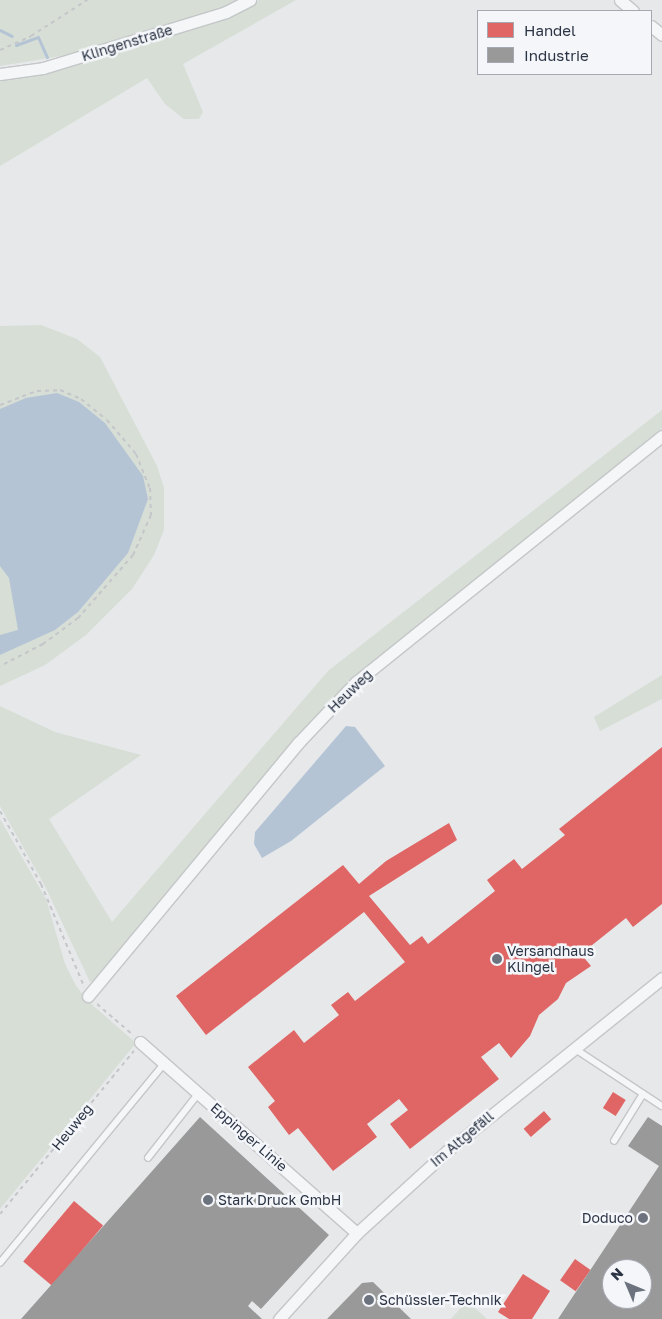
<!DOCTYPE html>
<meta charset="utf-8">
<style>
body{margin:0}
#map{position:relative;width:662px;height:1319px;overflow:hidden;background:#e6e8ea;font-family:"Golos Text",sans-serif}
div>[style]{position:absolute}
.green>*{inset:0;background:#d6ded6}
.water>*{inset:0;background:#b4c4d5}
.shops>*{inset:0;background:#e06666;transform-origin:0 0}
.industry>*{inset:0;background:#999}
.stream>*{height:3px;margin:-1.5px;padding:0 1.5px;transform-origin:1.5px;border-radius:1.5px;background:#b4c4d5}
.path>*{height:2px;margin-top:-1px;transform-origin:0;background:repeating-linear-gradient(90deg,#c5c6ca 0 4px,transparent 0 8px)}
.roads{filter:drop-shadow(1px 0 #c4c6c8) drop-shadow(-1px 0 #c4c6c8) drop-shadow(0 1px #c4c6c8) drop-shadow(0 -1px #c4c6c8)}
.lane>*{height:5.5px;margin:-2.75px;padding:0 2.75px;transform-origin:2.75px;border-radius:2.75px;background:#f5f6f7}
.street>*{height:11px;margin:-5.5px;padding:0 5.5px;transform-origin:5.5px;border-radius:5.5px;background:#f5f6f7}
.dots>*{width:14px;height:14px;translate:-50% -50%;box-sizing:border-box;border:2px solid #f4f6f9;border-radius:50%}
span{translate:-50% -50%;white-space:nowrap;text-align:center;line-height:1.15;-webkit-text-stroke:5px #f4f6f9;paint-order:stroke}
.street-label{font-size:14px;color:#2b3445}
.poi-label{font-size:14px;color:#2b3445}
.left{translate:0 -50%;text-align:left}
.right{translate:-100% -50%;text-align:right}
.legend{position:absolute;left:477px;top:10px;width:175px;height:65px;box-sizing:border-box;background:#f4f6f9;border:1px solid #a4a8b1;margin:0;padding:6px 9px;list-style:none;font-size:15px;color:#2b3445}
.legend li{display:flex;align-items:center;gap:10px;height:25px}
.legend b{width:25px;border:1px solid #a4a8b1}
.north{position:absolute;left:602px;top:1259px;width:50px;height:50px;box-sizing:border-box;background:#f4f6f9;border:1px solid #a4a8b1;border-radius:50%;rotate:315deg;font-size:14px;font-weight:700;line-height:20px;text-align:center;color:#2b3445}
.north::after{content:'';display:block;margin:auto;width:18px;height:22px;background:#6c737f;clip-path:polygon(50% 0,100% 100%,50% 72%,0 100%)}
</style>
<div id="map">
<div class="green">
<i style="clip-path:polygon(0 0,242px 0,228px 7px,73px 54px,0 66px)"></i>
<i style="clip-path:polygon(259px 0,296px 0,183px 64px,203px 112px,199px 119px,184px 119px,165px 104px,147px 78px,0 166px,0 78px,227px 15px)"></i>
<i style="clip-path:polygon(41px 325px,77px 339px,100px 357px,157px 466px,164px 488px,164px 530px,154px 555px,132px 589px,86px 635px,45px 665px,0 686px,0 326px)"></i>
<i style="clip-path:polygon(662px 410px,662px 428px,354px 680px,96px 979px,90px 982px,45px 886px,0 806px,0 706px,55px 732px,141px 755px,49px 819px,112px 922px,328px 671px)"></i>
<i style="clip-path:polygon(662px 675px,662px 699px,600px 731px,594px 717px)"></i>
<i style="clip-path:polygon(0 819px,46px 899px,65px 964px,76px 986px,89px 1002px,136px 1043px,0 1209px)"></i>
<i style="clip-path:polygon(467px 1301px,487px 1319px,451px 1319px)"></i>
</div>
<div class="water">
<i style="clip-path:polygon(57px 393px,79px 402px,105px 423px,143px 476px,148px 499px,128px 553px,78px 612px,55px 630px,0 655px,0 635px,18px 630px,9px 578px,0 566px,0 409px,26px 398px)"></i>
<i style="clip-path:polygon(346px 726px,355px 727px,385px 766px,291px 841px,262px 858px,254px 844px,255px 832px)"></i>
</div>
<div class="shops">
<i style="clip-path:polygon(662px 747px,662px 904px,633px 927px,626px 918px,581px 954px,591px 966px,566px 983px,558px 999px,539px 1015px,530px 1036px,511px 1058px,499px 1043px,481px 1057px,499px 1079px,410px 1149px,390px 1124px,408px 1110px,399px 1099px,367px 1124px,377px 1137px,333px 1171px,298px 1128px,289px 1135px,268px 1107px,275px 1101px,248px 1067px,294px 1030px,304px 1043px,339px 1015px,331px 1005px,348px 992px,355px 1001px,405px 962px,364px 912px,206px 1035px,176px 996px,343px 865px,359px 884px,386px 861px,449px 823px,457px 840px,369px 896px,410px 945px,422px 936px,428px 944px,495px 891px,487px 880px,514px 859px,522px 869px,565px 835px,559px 829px)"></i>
<i style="left:613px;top:1092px;width:15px;height:19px;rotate:32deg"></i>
<i style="left:544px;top:1111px;width:11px;height:27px;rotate:49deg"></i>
<i style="left:74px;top:1201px;width:38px;height:79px;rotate:40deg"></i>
<i style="left:575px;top:1259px;width:19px;height:26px;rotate:35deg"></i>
<i style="clip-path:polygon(523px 1274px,550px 1291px,532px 1319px,509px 1319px,498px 1312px)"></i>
</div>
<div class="industry">
<i style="clip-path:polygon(200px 1117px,329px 1235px,261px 1309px,252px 1301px,248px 1306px,262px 1319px,21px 1319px)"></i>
<i style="clip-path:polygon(evenodd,648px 1117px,662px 1126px,662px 1319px,558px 1319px,659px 1166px,628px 1146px,648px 1117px,612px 1269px,642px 1269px,642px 1299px,612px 1299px,612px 1269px)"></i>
<i style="clip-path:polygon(373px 1282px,411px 1319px,327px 1319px,362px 1283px)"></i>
</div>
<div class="stream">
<i style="left:0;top:30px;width:13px;rotate:27deg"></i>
<i style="left:16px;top:45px;width:23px;rotate:-20deg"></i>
<i style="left:38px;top:37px;width:22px;rotate:66deg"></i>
</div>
<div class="path">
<i style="left:0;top:50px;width:34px;rotate:-24deg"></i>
<i style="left:31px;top:36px;width:67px;rotate:-32.7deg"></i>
<i style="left:0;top:405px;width:40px;rotate:-21deg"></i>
<i style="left:37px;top:391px;width:23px;rotate:-2deg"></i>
<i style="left:60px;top:390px;width:23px;rotate:23deg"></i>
<i style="left:81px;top:399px;width:33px;rotate:39deg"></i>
<i style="left:107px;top:420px;width:45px;rotate:49.5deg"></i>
<i style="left:136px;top:454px;width:37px;rotate:68deg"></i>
<i style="left:150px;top:488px;width:27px;rotate:88deg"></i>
<i style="left:151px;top:515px;width:44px;rotate:114.2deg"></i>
<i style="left:133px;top:555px;width:84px;rotate:131.1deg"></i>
<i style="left:78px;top:618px;width:44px;rotate:143.4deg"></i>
<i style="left:43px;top:644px;width:48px;rotate:152.9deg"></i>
<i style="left:0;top:811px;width:84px;rotate:60.7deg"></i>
<i style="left:41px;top:884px;width:108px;rotate:67.2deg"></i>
<i style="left:97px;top:1004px;width:48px;rotate:40.7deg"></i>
<i style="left:0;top:1214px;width:211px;rotate:-50.6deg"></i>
</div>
<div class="roads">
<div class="lane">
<i style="left:574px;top:1048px;width:105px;rotate:33.4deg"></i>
<i style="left:614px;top:1141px;width:55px;rotate:-58.3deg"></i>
<i style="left:148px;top:1158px;width:83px;rotate:-51.9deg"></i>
<i style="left:0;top:1263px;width:259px;rotate:-50.5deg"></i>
</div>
<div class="street">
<i style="left:620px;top:0;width:17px;rotate:40deg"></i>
<i style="left:651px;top:26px;width:14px;rotate:39deg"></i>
<i style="left:0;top:74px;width:43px;rotate:-7.9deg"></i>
<i style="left:43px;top:68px;width:191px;rotate:-17deg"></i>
<i style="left:226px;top:12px;width:27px;rotate:-27deg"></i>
<i style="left:88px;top:996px;width:330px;rotate:-50.3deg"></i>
<i style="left:299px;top:742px;width:83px;rotate:-46.5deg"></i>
<i style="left:356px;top:682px;width:393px;rotate:-38.8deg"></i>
<i style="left:140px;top:1042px;width:289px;rotate:41.4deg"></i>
<i style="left:279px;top:1319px;width:116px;rotate:-47.8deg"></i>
<i style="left:357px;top:1233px;width:122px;rotate:-42.3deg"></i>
<i style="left:447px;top:1151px;width:276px;rotate:-38.8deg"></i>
</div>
</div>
<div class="dots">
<i style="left:497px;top:959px;background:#6c737f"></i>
<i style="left:208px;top:1200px;background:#6c737f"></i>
<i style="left:643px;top:1218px;background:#6c737f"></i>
<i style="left:369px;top:1300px;background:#6c737f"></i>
</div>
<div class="street-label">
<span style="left:127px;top:43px;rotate:-17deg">Klingenstraße</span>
<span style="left:350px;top:691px;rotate:-44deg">Heuweg</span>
<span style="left:72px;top:1127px;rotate:-51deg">Heuweg</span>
<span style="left:249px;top:1137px;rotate:41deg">Eppinger Linie</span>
<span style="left:462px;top:1139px;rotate:-40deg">Im Altgefäll</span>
</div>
<div class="poi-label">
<span class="left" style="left:507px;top:959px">Versandhaus<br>Klingel</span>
<span class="left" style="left:218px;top:1200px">Stark Druck GmbH</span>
<span class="right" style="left:633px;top:1218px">Doduco</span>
<span class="left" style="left:379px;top:1300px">Schüssler-Technik</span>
</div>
<ul class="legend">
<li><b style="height:14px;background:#e06666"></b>Handel</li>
<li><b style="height:14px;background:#999"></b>Industrie</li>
</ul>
<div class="north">N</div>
</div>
